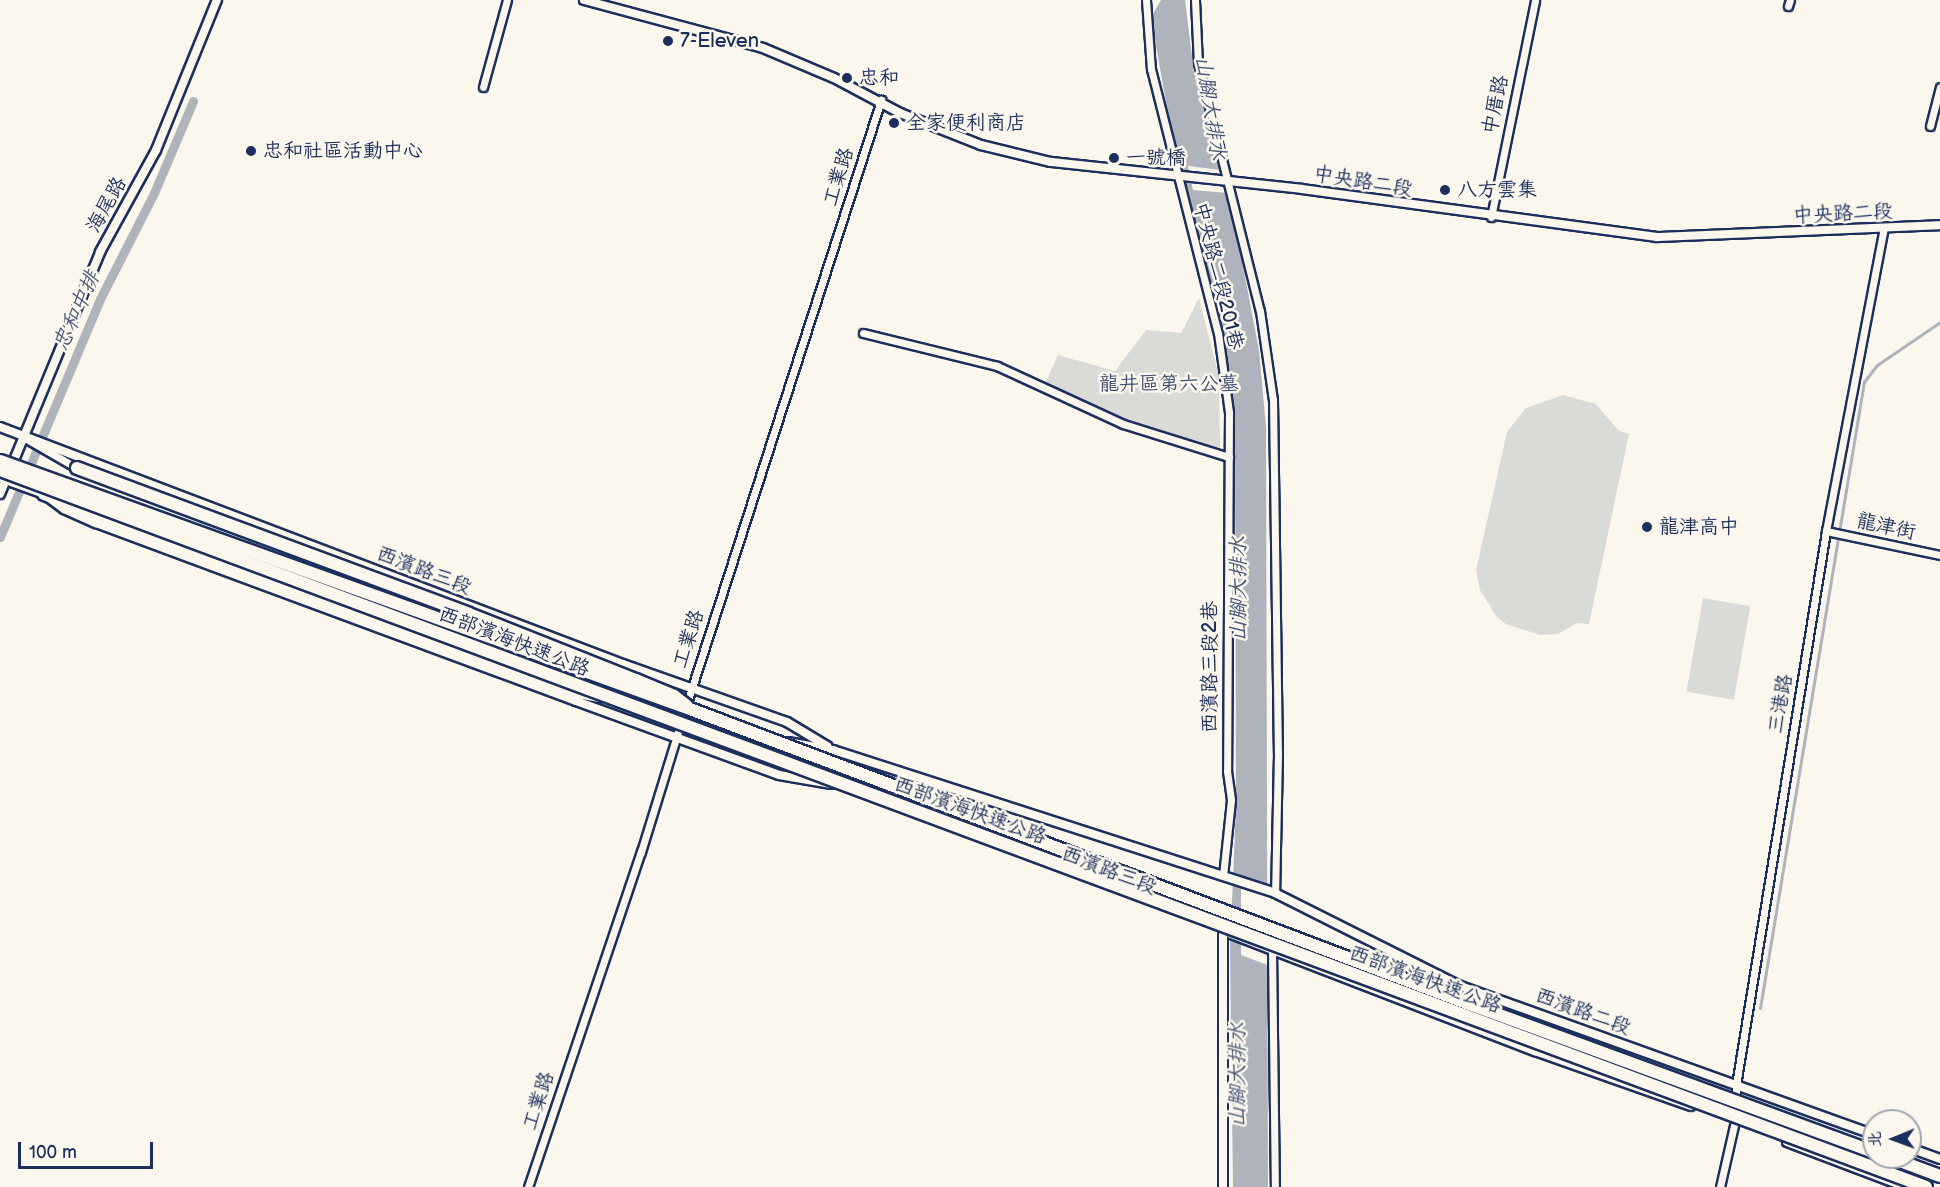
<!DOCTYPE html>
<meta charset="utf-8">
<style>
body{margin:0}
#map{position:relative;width:1940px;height:1187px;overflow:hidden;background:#fbf7ec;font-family:"Balsamiq Sans","LXGW WenKai TC",sans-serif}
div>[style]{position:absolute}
.green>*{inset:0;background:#dadad7;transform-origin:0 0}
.water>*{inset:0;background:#afb3bb}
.pier>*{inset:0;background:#fbf7ec}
.stream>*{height:3px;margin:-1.5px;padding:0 1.5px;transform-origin:1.5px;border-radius:1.5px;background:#afb3bb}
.canal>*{height:9px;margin:-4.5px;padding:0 4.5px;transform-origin:4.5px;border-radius:4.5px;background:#afb3bb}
.roads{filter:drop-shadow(2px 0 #1b2f5e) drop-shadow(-2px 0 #1b2f5e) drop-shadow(0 2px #1b2f5e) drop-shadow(0 -2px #1b2f5e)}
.minor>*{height:7px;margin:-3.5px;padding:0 3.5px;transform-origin:3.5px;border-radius:3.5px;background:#fbf7ec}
.tertiary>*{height:8px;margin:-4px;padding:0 4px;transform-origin:4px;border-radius:4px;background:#fbf7ec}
.trunk>*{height:12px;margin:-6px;padding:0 6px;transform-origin:6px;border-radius:6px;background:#fbf7ec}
.bridges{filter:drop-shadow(2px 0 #1b2f5e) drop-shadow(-2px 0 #1b2f5e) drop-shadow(0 2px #1b2f5e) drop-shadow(0 -2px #1b2f5e)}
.trunk-bridge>*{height:12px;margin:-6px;padding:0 6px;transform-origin:6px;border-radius:6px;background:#fbf7ec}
.dots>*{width:16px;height:16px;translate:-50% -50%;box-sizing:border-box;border:3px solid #fbf7ec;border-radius:50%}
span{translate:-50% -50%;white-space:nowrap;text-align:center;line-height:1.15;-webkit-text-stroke:5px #fbf7ec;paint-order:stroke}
.poi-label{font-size:20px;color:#1b2f5e}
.left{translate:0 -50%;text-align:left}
.street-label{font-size:20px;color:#1b2f5e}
.park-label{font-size:20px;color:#415176}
.water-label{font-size:21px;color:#47577a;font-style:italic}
.north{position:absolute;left:1862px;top:1109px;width:60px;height:60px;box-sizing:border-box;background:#fbf7ec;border:2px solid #a1a7b3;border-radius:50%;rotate:269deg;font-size:16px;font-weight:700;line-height:24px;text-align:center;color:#1b2f5e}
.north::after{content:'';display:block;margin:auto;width:21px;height:27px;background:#1b2f5e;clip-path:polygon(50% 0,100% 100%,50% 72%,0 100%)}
.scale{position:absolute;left:18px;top:1142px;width:135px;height:27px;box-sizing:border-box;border:3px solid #1b2f5e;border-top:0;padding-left:8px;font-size:18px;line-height:21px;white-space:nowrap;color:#1b2f5e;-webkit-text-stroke:4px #fbf7ec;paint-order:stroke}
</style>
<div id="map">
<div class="green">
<i style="clip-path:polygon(1199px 298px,1219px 377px,1220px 448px,1194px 445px,1100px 416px,1044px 386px,1058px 355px,1115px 371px,1146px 330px,1181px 333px)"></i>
<i style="clip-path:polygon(1563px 395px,1596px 404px,1619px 431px,1629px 434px,1589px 624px,1577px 623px,1558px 634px,1540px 635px,1506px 624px,1496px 616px,1480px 590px,1476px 570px,1507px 432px,1526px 408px)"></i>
<i style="left:1703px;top:598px;width:48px;height:95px;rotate:10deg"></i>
</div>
<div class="water">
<i style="clip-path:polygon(1161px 0,1185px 0,1194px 73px,1240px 251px,1259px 350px,1266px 427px,1268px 1187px,1233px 1187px,1230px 948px,1236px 808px,1235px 437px,1227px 352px,1167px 108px,1151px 17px)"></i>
</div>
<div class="pier">
<i style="clip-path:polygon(1188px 166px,1221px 170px,1228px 193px,1193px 190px)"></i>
<i style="clip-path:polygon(1241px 881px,1269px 892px,1270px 966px,1241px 955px)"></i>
</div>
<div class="stream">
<i style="left:1760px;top:1008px;width:635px;rotate:-80.57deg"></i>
<i style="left:1864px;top:382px;width:21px;rotate:-53deg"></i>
<i style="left:1877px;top:365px;width:76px;rotate:-34.3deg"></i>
</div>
<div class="canal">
<i style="left:0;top:537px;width:258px;rotate:-67.2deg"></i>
<i style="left:100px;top:299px;width:119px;rotate:-63deg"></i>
<i style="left:154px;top:193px;width:100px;rotate:-67deg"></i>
</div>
<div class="roads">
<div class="minor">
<i style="left:1146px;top:0;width:69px;rotate:85.9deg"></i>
<i style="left:1151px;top:69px;width:272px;rotate:75.8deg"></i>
<i style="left:1218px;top:333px;width:80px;rotate:82.1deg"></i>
<i style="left:1229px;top:412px;width:359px;rotate:90.3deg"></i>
<i style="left:1227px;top:771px;width:29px;rotate:82deg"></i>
<i style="left:1231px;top:800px;width:76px;rotate:96deg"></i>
<i style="left:1195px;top:0;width:63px;rotate:87.3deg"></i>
<i style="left:1198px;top:63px;width:256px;rotate:76deg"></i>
<i style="left:1260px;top:311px;width:90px;rotate:81.7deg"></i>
<i style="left:1273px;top:400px;width:354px;rotate:89.2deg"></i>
<i style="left:1278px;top:754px;width:139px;rotate:91.2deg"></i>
<i style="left:1788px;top:6px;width:6px;rotate:-72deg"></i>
<i style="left:483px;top:87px;width:90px;rotate:-74.6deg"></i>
<i style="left:1930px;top:126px;width:40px;rotate:-75.6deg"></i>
<i style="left:1491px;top:217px;width:221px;rotate:-78.5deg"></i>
<i style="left:863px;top:333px;width:138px;rotate:13.8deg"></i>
<i style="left:997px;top:366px;width:139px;rotate:24.7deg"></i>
<i style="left:1123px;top:424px;width:111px;rotate:17.3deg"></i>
<i style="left:23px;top:437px;width:62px;rotate:29.9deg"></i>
<i style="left:1826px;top:531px;width:116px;rotate:11.9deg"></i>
<i style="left:686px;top:706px;width:637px;rotate:-72.16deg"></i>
<i style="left:1272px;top:950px;width:237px;rotate:89.3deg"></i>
<i style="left:528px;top:1187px;width:354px;rotate:-71.4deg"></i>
<i style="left:641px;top:852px;width:136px;rotate:-72.9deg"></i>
<i style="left:1720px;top:1187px;width:68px;rotate:-77.2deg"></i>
<i style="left:1735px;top:1121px;width:36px;rotate:-88deg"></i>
<i style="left:1736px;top:1085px;width:561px;rotate:-80.77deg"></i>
<i style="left:1826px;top:531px;width:309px;rotate:-79.2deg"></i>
</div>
<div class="tertiary">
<i style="left:584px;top:0;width:185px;rotate:15deg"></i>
<i style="left:763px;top:48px;width:77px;rotate:22.9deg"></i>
<i style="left:834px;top:78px;width:75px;rotate:27.9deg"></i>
<i style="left:900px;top:113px;width:87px;rotate:21.6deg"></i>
<i style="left:981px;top:145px;width:72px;rotate:13.7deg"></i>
<i style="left:1051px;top:162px;width:252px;rotate:6.1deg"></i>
<i style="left:1302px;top:189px;width:358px;rotate:7.7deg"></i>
<i style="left:1657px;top:237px;width:283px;rotate:-2.4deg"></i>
<i style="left:0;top:427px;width:667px;rotate:20.83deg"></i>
<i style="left:623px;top:664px;width:174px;rotate:19.5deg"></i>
<i style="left:787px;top:722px;width:47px;rotate:31deg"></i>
<i style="left:0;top:478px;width:47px;rotate:20deg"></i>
<i style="left:44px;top:494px;width:25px;rotate:37deg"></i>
<i style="left:64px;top:509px;width:35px;rotate:24deg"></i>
<i style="left:96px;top:523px;width:512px;rotate:20.35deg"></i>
<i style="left:576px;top:701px;width:216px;rotate:20deg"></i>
<i style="left:779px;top:775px;width:53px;rotate:9.8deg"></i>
<i style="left:0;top:494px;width:262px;rotate:-67.5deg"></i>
<i style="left:100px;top:252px;width:116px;rotate:-61.2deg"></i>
<i style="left:156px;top:150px;width:162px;rotate:-67.9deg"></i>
<i style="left:495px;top:645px;width:185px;rotate:20.9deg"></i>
<i style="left:668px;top:711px;width:68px;rotate:17.9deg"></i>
<i style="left:733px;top:732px;width:51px;rotate:26.6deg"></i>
<i style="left:788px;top:742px;width:46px;rotate:10.1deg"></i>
<i style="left:833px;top:750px;width:465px;rotate:17.9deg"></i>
<i style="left:1275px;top:893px;width:205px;rotate:26.7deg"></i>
<i style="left:1458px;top:985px;width:442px;rotate:19.8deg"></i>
<i style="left:1223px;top:931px;width:256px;rotate:90deg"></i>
<i style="left:1231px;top:934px;width:326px;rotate:21.1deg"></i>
<i style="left:1535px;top:1051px;width:165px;rotate:19.4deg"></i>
<i style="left:1787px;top:1142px;width:127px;rotate:20.7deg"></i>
<i style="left:1910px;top:1148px;width:32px;rotate:20deg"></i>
</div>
<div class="trunk">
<i style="left:44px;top:494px;width:557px;rotate:20.62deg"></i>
<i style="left:565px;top:690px;width:34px;rotate:10deg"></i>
<i style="left:1889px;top:1157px;width:54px;rotate:20.4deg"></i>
</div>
</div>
<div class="bridges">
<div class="trunk-bridge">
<i style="left:0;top:461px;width:733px;rotate:19.77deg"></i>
<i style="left:690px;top:709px;width:836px;rotate:20.73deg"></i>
<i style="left:1472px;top:1005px;width:428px;rotate:20.1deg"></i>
<i style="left:77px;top:468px;width:418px;rotate:20.4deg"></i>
<i style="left:469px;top:614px;width:180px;rotate:21.6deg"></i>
<i style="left:636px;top:680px;width:41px;rotate:22.8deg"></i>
<i style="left:674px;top:696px;width:16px;rotate:38deg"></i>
<i style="left:0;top:470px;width:2055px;rotate:20.42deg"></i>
</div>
</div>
<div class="dots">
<i style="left:668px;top:41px;background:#1b2f5e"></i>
<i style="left:847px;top:78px;background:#1b2f5e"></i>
<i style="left:894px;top:123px;background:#1b2f5e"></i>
<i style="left:251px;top:151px;background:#1b2f5e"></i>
<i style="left:1114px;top:158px;background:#1b2f5e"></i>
<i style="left:1445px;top:190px;background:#1b2f5e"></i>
<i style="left:1647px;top:527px;background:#1b2f5e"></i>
</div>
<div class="poi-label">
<span class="left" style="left:680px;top:41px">7-Eleven</span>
<span class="left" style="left:859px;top:78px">忠和</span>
<span class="left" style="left:906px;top:123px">全家便利商店</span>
<span class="left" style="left:263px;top:151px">忠和社區活動中心</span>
<span class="left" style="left:1126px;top:158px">一號橋</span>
<span class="left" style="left:1457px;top:190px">八方雲集</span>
<span class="left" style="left:1659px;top:527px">龍津高中</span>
</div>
<div class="street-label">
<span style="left:1496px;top:105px;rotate:-78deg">中厝路</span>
<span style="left:839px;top:177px;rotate:-73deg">工業路</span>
<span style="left:1363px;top:182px;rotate:9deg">中央路二段</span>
<span style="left:107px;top:205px;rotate:-61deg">海尾路</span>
<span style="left:1843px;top:214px;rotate:-3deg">中央路二段</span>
<span style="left:1218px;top:276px;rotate:76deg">中央路二段201巷</span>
<span style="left:1886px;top:527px;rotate:12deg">龍津街</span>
<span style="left:424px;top:571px;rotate:21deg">西濱路三段</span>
<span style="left:689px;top:639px;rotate:-72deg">工業路</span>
<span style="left:514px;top:642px;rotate:21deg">西部濱海快速公路</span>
<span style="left:1210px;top:667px;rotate:-90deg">西濱路三段2巷</span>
<span style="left:1781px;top:704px;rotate:-80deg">三港路</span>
<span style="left:970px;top:811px;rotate:20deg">西部濱海快速公路</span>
<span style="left:1109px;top:871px;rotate:21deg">西濱路三段</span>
<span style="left:1425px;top:980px;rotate:20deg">西部濱海快速公路</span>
<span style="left:1583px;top:1012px;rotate:20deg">西濱路二段</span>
<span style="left:539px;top:1101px;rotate:-72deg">工業路</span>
</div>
<div class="park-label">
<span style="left:1169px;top:384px">龍井區第六公墓</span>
</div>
<div class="water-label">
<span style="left:1210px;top:108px;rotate:81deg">山腳大排水</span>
<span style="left:77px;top:311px;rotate:-66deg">忠和中排</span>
<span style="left:1239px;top:589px;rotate:-90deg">山腳大排水</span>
<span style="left:1238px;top:1075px;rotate:-90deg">山腳大排水</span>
</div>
<div class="north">北</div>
<div class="scale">100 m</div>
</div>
